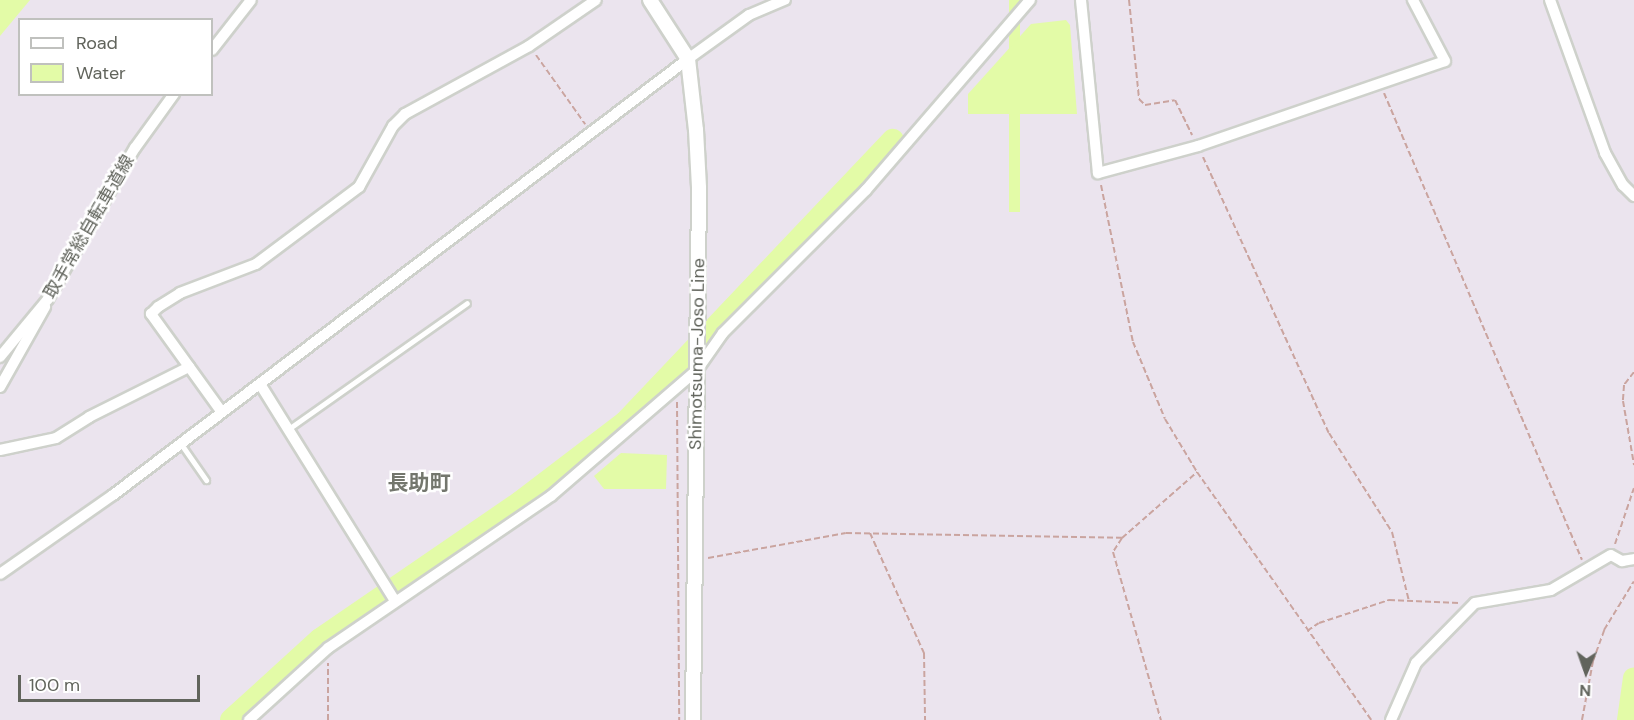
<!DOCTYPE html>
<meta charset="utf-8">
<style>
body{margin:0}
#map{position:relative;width:1634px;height:720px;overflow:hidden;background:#ebe4ee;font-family:"DM Sans","Noto Sans JP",sans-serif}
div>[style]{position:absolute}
.water>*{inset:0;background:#e3fba7;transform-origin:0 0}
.river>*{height:22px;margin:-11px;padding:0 11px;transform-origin:11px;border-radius:11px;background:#e3fba7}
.path>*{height:2px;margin-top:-1px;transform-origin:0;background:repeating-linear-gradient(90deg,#caa49f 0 6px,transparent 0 9px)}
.roads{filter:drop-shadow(2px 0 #ced1cb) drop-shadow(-2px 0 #ced1cb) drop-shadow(0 2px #ced1cb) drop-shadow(0 -2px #ced1cb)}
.lane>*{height:5px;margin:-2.5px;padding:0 2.5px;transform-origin:2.5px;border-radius:2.5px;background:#fff}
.street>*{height:10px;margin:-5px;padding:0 5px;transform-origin:5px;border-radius:5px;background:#fff}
.secondary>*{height:14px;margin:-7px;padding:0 7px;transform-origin:7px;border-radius:7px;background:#fff}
span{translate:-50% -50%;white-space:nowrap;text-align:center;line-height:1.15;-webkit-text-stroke:5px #fff;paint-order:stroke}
.street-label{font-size:18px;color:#61645c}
.quarter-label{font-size:21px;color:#73766d;font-weight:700}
.legend{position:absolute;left:18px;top:18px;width:195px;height:78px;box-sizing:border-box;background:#fff;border:2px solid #c0c1be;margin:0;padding:8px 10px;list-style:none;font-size:18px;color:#61645c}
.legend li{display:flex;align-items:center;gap:12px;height:30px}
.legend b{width:30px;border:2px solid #c0c1be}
.north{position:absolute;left:1556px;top:642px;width:60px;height:60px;-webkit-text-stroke:4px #fff;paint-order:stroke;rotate:182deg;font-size:16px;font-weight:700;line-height:24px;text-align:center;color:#61645c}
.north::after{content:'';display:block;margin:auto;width:21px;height:27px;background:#61645c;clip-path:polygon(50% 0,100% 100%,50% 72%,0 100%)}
.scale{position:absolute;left:18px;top:675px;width:182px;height:27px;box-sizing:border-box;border:3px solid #61645c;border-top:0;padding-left:8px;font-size:18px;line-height:21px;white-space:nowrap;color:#61645c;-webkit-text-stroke:4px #fff;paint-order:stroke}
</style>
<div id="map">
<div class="water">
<i style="clip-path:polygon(0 0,30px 0,0 36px)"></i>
<i style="left:1009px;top:0;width:11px;height:212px"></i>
<i style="clip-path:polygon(1066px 20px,1070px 25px,1077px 114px,968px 114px,968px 94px,1031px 24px)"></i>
<i style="clip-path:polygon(621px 453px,667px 455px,666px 489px,604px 489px,594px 476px)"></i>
</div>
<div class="river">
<i style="left:231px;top:720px;width:120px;rotate:-42.3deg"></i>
<i style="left:320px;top:639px;width:242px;rotate:-34.4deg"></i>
<i style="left:520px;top:502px;width:132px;rotate:-37.3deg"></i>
<i style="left:625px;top:422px;width:389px;rotate:-46.5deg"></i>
<i style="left:1628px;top:720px;width:42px;rotate:-81.9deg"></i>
</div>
<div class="path">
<i style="left:1129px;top:0;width:100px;rotate:84.2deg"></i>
<i style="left:1139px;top:99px;width:8px;rotate:45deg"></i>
<i style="left:1145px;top:105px;width:30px;rotate:-9deg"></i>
<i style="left:1175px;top:100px;width:39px;rotate:64deg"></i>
<i style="left:536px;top:55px;width:85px;rotate:54.6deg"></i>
<i style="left:1384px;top:93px;width:507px;rotate:67.02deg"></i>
<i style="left:1203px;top:157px;width:303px;rotate:65.5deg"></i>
<i style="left:1329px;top:433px;width:117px;rotate:57.5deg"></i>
<i style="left:1392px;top:532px;width:71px;rotate:76.2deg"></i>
<i style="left:1101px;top:185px;width:160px;rotate:78.5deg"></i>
<i style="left:1133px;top:342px;width:83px;rotate:67.4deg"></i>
<i style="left:1165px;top:419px;width:62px;rotate:58.9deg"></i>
<i style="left:1197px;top:472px;width:303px;rotate:54.9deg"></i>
<i style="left:1634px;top:372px;width:16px;rotate:128deg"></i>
<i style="left:1624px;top:385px;width:16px;rotate:94deg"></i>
<i style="left:1623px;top:401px;width:65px;rotate:80.2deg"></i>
<i style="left:677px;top:402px;width:318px;rotate:89.6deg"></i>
<i style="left:870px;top:533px;width:132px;rotate:65.8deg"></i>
<i style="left:924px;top:653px;width:67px;rotate:89.1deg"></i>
<i style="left:1122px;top:538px;width:17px;rotate:123deg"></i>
<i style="left:1113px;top:552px;width:175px;rotate:74.1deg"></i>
<i style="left:1615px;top:544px;width:59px;rotate:-71.3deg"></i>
<i style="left:708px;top:558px;width:140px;rotate:-10.3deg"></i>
<i style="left:846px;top:533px;width:276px;rotate:1deg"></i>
<i style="left:1122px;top:538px;width:100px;rotate:-41.3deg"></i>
<i style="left:1307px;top:631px;width:14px;rotate:-34deg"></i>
<i style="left:1319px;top:623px;width:74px;rotate:-18.2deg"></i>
<i style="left:1389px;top:600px;width:70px;rotate:2.5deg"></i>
<i style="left:328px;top:720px;width:57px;rotate:-90deg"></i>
<i style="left:1582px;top:720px;width:60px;rotate:-79.4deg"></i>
<i style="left:1593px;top:661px;width:33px;rotate:-70deg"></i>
<i style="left:1604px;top:630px;width:57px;rotate:-58.5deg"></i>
</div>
<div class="roads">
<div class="lane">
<i style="left:287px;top:430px;width:220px;rotate:-35.2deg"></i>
<i style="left:181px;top:444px;width:44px;rotate:55.2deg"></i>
</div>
<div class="street">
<i style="left:1081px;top:0;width:174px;rotate:84.4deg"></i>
<i style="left:1098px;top:173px;width:104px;rotate:-15.1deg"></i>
<i style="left:1198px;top:146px;width:261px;rotate:-19deg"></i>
<i style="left:1445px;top:61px;width:69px;rotate:-117.7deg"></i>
<i style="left:1550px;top:0;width:163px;rotate:70.2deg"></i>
<i style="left:1605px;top:153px;width:37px;rotate:61deg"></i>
<i style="left:1623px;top:185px;width:16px;rotate:45deg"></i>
<i style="left:212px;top:50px;width:63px;rotate:-52deg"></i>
<i style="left:0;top:357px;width:75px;rotate:-50.4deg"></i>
<i style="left:48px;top:299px;width:174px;rotate:-60.1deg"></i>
<i style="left:135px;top:148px;width:67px;rotate:-54.2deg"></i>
<i style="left:260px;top:384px;width:256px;rotate:58.1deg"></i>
<i style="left:0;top:387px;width:92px;rotate:-60.6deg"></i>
<i style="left:221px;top:411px;width:120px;rotate:-125.8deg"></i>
<i style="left:151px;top:314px;width:10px;rotate:-45deg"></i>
<i style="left:158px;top:307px;width:26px;rotate:-32deg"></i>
<i style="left:180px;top:293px;width:81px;rotate:-20.9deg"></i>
<i style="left:256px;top:264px;width:129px;rotate:-36.8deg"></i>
<i style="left:359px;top:187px;width:70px;rotate:-60.9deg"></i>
<i style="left:393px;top:126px;width:17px;rotate:-45deg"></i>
<i style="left:405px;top:114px;width:141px;rotate:-28.7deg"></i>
<i style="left:529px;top:46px;width:81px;rotate:-34.5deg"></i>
<i style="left:0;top:450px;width:57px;rotate:-12.1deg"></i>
<i style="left:56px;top:438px;width:39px;rotate:-32deg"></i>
<i style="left:89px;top:417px;width:112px;rotate:-26.6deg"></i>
<i style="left:0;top:574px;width:138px;rotate:-35deg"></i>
<i style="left:113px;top:495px;width:722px;rotate:-37.17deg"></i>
<i style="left:688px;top:59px;width:75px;rotate:-35.8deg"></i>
<i style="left:749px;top:15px;width:39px;rotate:-23deg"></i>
<i style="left:249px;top:720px;width:107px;rotate:-42.3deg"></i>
<i style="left:328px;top:648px;width:270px;rotate:-34.3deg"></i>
<i style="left:551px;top:496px;width:193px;rotate:-40.8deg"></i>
<i style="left:697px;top:370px;width:45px;rotate:-54.9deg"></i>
<i style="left:723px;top:333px;width:202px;rotate:-45deg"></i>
<i style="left:866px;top:190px;width:251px;rotate:-49.2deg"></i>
<i style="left:1391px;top:720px;width:62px;rotate:-66.3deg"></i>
<i style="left:1416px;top:663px;width:84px;rotate:-45.5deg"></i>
<i style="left:1475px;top:603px;width:77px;rotate:-9.7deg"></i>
<i style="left:1551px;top:590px;width:69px;rotate:-30.3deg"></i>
<i style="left:1611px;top:555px;width:13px;rotate:29deg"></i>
<i style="left:1622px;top:561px;width:12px;rotate:-9deg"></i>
</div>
<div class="secondary">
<i style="left:650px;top:0;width:70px;rotate:57.2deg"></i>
<i style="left:688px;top:59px;width:71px;rotate:83.6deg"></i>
<i style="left:696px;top:130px;width:58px;rotate:87deg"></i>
<i style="left:699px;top:188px;width:532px;rotate:90.65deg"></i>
</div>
</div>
<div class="street-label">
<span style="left:89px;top:227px;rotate:-60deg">取手常総自転車道線</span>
<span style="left:697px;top:354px;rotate:-89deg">Shimotsuma-Joso Line</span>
</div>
<div class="quarter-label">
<span style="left:419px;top:483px">長助町</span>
</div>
<ul class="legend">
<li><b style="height:8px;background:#fff"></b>Road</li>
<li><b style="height:16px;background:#e3fba7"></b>Water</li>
</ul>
<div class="north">N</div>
<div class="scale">100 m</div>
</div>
